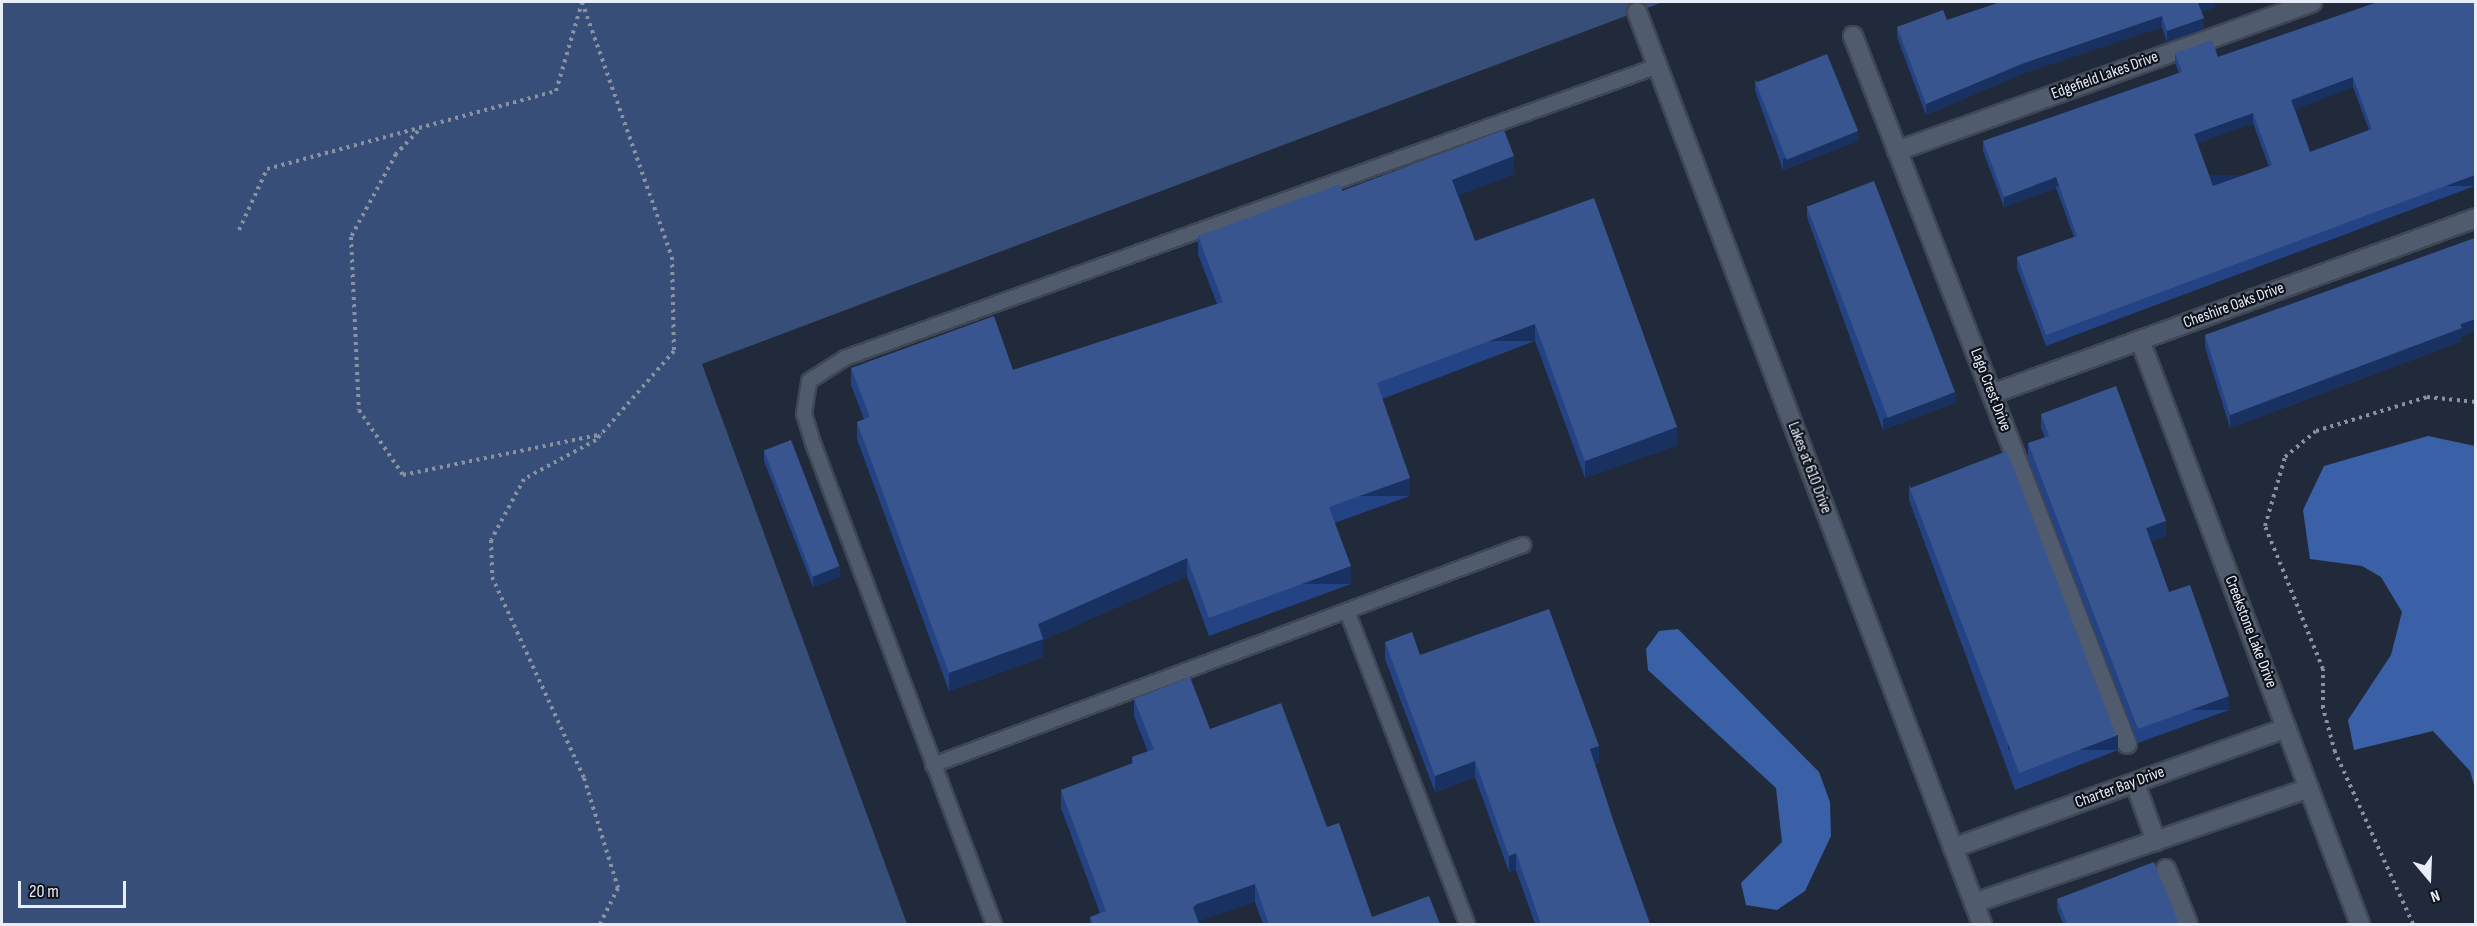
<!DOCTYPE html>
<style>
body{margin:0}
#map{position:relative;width:2477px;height:926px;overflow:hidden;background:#212a3b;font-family:"Sofia Sans Condensed",sans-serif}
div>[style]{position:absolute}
.green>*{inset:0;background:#374e78}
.water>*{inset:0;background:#3a60a8}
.path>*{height:4px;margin-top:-2px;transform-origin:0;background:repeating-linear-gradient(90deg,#8a92a0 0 3px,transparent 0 7.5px)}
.roads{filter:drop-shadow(2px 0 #3f4755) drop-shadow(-2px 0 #3f4755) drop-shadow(0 2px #3f4755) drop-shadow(0 -2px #3f4755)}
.lane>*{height:14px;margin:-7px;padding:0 7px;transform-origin:7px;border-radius:7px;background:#505b6e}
.street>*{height:18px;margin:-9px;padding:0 9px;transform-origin:9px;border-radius:9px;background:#505b6e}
.wall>*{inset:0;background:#234384}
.shaded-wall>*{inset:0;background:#193161;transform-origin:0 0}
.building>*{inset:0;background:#385590;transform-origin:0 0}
span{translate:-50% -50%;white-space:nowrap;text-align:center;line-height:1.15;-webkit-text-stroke:4.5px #0e121a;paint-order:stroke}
.street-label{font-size:16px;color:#e7edf9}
.frame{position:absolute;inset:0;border:3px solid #e7edf9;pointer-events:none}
.north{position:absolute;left:2399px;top:848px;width:60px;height:60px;-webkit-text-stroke:4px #0e121a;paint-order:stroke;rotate:161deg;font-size:16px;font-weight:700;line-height:24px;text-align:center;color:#e7edf9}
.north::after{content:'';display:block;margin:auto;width:21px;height:27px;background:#e7edf9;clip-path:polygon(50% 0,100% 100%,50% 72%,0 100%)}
.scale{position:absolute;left:18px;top:881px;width:108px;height:27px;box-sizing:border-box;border:3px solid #e7edf9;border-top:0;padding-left:8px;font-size:18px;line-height:21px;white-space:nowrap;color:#e7edf9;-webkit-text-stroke:4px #0e121a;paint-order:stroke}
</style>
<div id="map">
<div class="green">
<i style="clip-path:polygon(2px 2px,1663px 2px,702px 364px,907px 924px,2px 924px)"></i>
</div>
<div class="water">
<i style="clip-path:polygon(2428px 436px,2475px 446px,2475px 788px,2470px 771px,2433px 731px,2354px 750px,2348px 720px,2391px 655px,2402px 612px,2381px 577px,2362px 566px,2310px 559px,2303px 510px,2324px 466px)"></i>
<i style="clip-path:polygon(1678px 629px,1819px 772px,1830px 802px,1831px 836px,1805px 891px,1777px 910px,1746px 905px,1741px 883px,1782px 842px,1776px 788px,1648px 670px,1646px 649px,1659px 631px)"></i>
</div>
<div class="path">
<i style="left:582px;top:2px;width:270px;rotate:70.6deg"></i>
<i style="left:672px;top:257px;width:94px;rotate:88.8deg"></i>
<i style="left:674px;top:351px;width:118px;rotate:131.2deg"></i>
<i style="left:596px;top:440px;width:82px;rotate:151.6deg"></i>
<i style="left:524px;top:479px;width:69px;rotate:118.4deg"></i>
<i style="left:491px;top:540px;width:37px;rotate:88deg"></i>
<i style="left:492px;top:577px;width:221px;rotate:65.4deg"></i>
<i style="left:584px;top:778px;width:115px;rotate:72.8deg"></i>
<i style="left:618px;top:888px;width:40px;rotate:116.6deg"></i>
<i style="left:418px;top:131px;width:32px;rotate:134deg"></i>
<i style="left:396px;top:154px;width:94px;rotate:118.5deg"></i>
<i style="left:351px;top:237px;width:173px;rotate:87.4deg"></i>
<i style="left:359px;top:410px;width:78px;rotate:55.9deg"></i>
<i style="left:403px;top:475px;width:203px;rotate:-11.6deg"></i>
<i style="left:239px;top:230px;width:67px;rotate:-65.3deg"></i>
<i style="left:267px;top:169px;width:299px;rotate:-15.1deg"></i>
<i style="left:556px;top:91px;width:93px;rotate:-73.7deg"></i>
<i style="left:2413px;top:924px;width:189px;rotate:-114.4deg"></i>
<i style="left:2335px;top:752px;width:46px;rotate:-105.3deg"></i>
<i style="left:2323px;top:708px;width:39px;rotate:-90deg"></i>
<i style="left:2323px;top:669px;width:154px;rotate:-112.1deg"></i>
<i style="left:2265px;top:526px;width:72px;rotate:-73.8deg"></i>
<i style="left:2285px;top:457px;width:40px;rotate:-40deg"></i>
<i style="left:2316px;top:431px;width:116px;rotate:-17deg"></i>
<i style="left:2427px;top:397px;width:49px;rotate:5.8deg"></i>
</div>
<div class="roads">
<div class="lane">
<i style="left:1347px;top:611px;width:335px;rotate:69deg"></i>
<i style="left:933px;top:765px;width:630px;rotate:-20.45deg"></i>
<i style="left:994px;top:924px;width:514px;rotate:-110.62deg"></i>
<i style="left:813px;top:443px;width:30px;rotate:-107deg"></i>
<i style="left:804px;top:414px;width:33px;rotate:-81deg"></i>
<i style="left:809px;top:381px;width:43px;rotate:-32.6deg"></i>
<i style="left:845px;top:358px;width:864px;rotate:-19.76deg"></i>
</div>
<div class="street">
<i style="left:1637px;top:12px;width:975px;rotate:69.28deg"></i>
<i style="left:1853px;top:36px;width:759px;rotate:68.84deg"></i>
<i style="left:1897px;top:151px;width:441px;rotate:-19.7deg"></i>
<i style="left:2140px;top:340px;width:624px;rotate:69.36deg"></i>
<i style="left:1992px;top:394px;width:515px;rotate:-19.98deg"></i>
<i style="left:2135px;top:783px;width:62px;rotate:70.1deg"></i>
<i style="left:1953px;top:848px;width:354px;rotate:-19.8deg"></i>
<i style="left:2166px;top:869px;width:59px;rotate:68.2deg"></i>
<i style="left:1974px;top:903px;width:354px;rotate:-18.9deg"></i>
</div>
</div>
<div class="wall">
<i style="clip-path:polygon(2000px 2px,2215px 2px,2215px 7px,2201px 12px,2204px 29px,2167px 42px,2162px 27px,2024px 73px,1926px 115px,1897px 37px,1897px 27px,1947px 20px)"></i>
<i style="clip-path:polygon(evenodd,2378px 2px,2475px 186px,2046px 346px,2017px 268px,2017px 257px,2074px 237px,2056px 188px,2004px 207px,1983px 151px,1983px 141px,2179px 73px,2175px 63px,2175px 53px,2218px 57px,2378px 2px,2353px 87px,2369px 130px,2310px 152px,2295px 109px,2353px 87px,2378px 2px,2253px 123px,2269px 167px,2213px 186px,2197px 143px,2253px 123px)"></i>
<i style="clip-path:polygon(1755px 80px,1858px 141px,1783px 170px,1755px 90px)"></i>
<i style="clip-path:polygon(1514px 174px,1458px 195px,1475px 241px,1677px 445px,1585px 478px,1535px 341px,1382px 399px,1410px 496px,1334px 523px,1351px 584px,1209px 636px,1187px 576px,1043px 640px,1043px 657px,949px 691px,857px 439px,857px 422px,864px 419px,851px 385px,851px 368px,1013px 370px,1217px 304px,1198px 254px,1198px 236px,1342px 191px)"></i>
<i style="clip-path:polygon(1807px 206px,1956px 402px,1883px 430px,1807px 217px)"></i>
<i style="clip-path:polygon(2475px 238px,2475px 331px,2462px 336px,2462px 341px,2230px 428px,2205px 347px,2205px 335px)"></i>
<i style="clip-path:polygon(2041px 414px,2166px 536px,2151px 541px,2169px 592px,2229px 710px,2138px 743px,2028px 458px,2028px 443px,2045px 438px,2041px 428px)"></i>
<i style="clip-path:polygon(764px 450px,840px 577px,813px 587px,764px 461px)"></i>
<i style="clip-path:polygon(1909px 485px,2118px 750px,2015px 790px,1909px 500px)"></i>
<i style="clip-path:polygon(1385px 642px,1420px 655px,1599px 762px,1595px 764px,1613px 820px,1650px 924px,1535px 924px,1516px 870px,1509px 872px,1475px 777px,1435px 792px,1385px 659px)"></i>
<i style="clip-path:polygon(1134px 699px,1210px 729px,1327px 827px,1372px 917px,1440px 924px,1263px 924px,1255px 902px,1198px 921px,1199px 924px,1090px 924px,1090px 917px,1100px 913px,1061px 808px,1061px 790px,1132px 764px,1132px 757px,1148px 752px,1134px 716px)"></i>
<i style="clip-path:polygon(2057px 899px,2179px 924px,2063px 924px,2057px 909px)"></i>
</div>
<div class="shaded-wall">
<i style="clip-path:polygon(2201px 2px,2215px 2px,2215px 7px,2198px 13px,2198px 3px)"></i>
<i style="clip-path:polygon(2162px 16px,2162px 27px,2024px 73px,1926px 115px,1926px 104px,2024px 63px)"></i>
<i style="clip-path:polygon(2204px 18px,2204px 29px,2167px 42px,2167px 31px)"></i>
<i style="clip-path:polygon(2353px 77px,2353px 87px,2291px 111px,2291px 100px)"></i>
<i style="clip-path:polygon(2253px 113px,2253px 123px,2194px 145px,2194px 134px)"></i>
<i style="clip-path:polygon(1858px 131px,1858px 141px,1783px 170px,1783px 159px)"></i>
<i style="clip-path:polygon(1514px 156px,1514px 174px,1452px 198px,1452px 180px)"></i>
<i style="left:2475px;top:175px;width:11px;height:458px;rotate:90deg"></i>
<i style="clip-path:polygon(2056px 177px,2056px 188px,2004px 207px,2004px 197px)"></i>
<i style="clip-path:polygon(2475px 319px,2475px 331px,2462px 336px,2462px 341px,2230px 428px,2230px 415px)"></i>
<i style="left:1535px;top:324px;width:17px;height:169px;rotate:90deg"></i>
<i style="clip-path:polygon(1956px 392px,1956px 402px,1883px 430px,1883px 419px)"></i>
<i style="clip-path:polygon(1677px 427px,1677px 445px,1585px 478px,1585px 461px)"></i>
<i style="left:1410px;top:478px;width:18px;height:86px;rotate:90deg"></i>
<i style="clip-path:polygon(2166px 521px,2166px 536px,2146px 543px,2146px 528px)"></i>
<i style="clip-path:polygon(1187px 558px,1187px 576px,1043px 640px,1043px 657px,949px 691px,949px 673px,1038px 624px)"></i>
<i style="clip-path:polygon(840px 566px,840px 577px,813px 587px,813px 577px)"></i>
<i style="left:1351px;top:566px;width:18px;height:151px;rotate:90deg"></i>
<i style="left:2229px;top:696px;width:14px;height:97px;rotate:90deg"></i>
<i style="left:2118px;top:735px;width:15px;height:110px;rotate:90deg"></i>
<i style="clip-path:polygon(1599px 746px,1599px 762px,1590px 765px,1590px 749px)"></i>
<i style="clip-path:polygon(1475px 761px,1475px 777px,1435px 792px,1435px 776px)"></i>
<i style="clip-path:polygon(1516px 853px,1516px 870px,1509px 872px,1509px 856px)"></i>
<i style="clip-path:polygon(1255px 884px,1255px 902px,1197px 922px,1193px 907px,1197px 904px)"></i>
</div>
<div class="building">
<i style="clip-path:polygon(2001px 2px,2201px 2px,2198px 3px,2204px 18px,2167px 31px,2162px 16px,2024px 63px,1926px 104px,1897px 27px,1943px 10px,1947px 20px)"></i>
<i style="clip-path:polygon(evenodd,2378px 2px,2475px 2px,2475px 175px,2046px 335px,2017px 257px,2077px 236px,2056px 177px,2004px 197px,1983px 141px,2182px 72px,2175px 53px,2212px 40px,2218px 57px,2378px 2px,2353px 77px,2372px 129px,2310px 152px,2291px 100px,2353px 77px,2378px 2px,2253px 113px,2272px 165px,2213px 186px,2194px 134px,2253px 113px)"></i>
<i style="left:1827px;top:54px;width:83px;height:77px;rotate:68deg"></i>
<i style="clip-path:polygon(1504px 130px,1514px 156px,1452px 180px,1475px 241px,1594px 198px,1677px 427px,1585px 461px,1535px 324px,1377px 383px,1410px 478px,1329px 507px,1351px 566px,1209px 618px,1187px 558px,1038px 624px,1043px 639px,949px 673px,857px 422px,870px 417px,851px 368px,994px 316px,1013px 370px,1223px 302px,1198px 236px,1340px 184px,1342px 191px)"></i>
<i style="left:1874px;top:181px;width:226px;height:72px;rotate:69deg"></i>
<i style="clip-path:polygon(2475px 238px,2475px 319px,2460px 324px,2462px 328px,2230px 415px,2205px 335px)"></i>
<i style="clip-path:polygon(2116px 386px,2166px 521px,2146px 528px,2169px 592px,2190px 585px,2229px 696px,2138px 729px,2028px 443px,2049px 436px,2041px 414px)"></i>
<i style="left:791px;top:440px;width:135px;height:29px;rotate:69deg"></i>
<i style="left:2007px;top:451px;width:305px;height:104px;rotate:69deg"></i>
<i style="clip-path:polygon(1549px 609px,1599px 746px,1590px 749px,1613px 820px,1650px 924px,1541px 924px,1516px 853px,1509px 856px,1475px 761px,1435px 776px,1385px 642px,1412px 632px,1420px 655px)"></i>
<i style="clip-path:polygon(1190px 677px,1210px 729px,1281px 703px,1327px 827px,1339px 823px,1372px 917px,1429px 896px,1440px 924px,1269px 924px,1255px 884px,1197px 904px,1193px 907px,1199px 924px,1093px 924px,1090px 917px,1106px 911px,1061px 790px,1133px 763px,1132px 757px,1154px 749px,1134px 699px)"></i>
<i style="clip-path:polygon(2154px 862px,2179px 924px,2067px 924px,2057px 899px)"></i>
</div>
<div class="street-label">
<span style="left:2105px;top:76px;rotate:-20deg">Edgefield Lakes Drive</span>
<span style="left:2234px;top:306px;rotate:-20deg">Cheshire Oaks Drive</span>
<span style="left:1990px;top:390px;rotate:69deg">Lago Crest Drive</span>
<span style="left:1809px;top:468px;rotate:69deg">Lakes at 610 Drive</span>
<span style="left:2250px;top:632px;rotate:69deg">Creekstone Lake Drive</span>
<span style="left:2120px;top:788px;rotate:-20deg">Charter Bay Drive</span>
</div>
<div class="frame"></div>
<div class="north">N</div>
<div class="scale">20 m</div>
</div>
